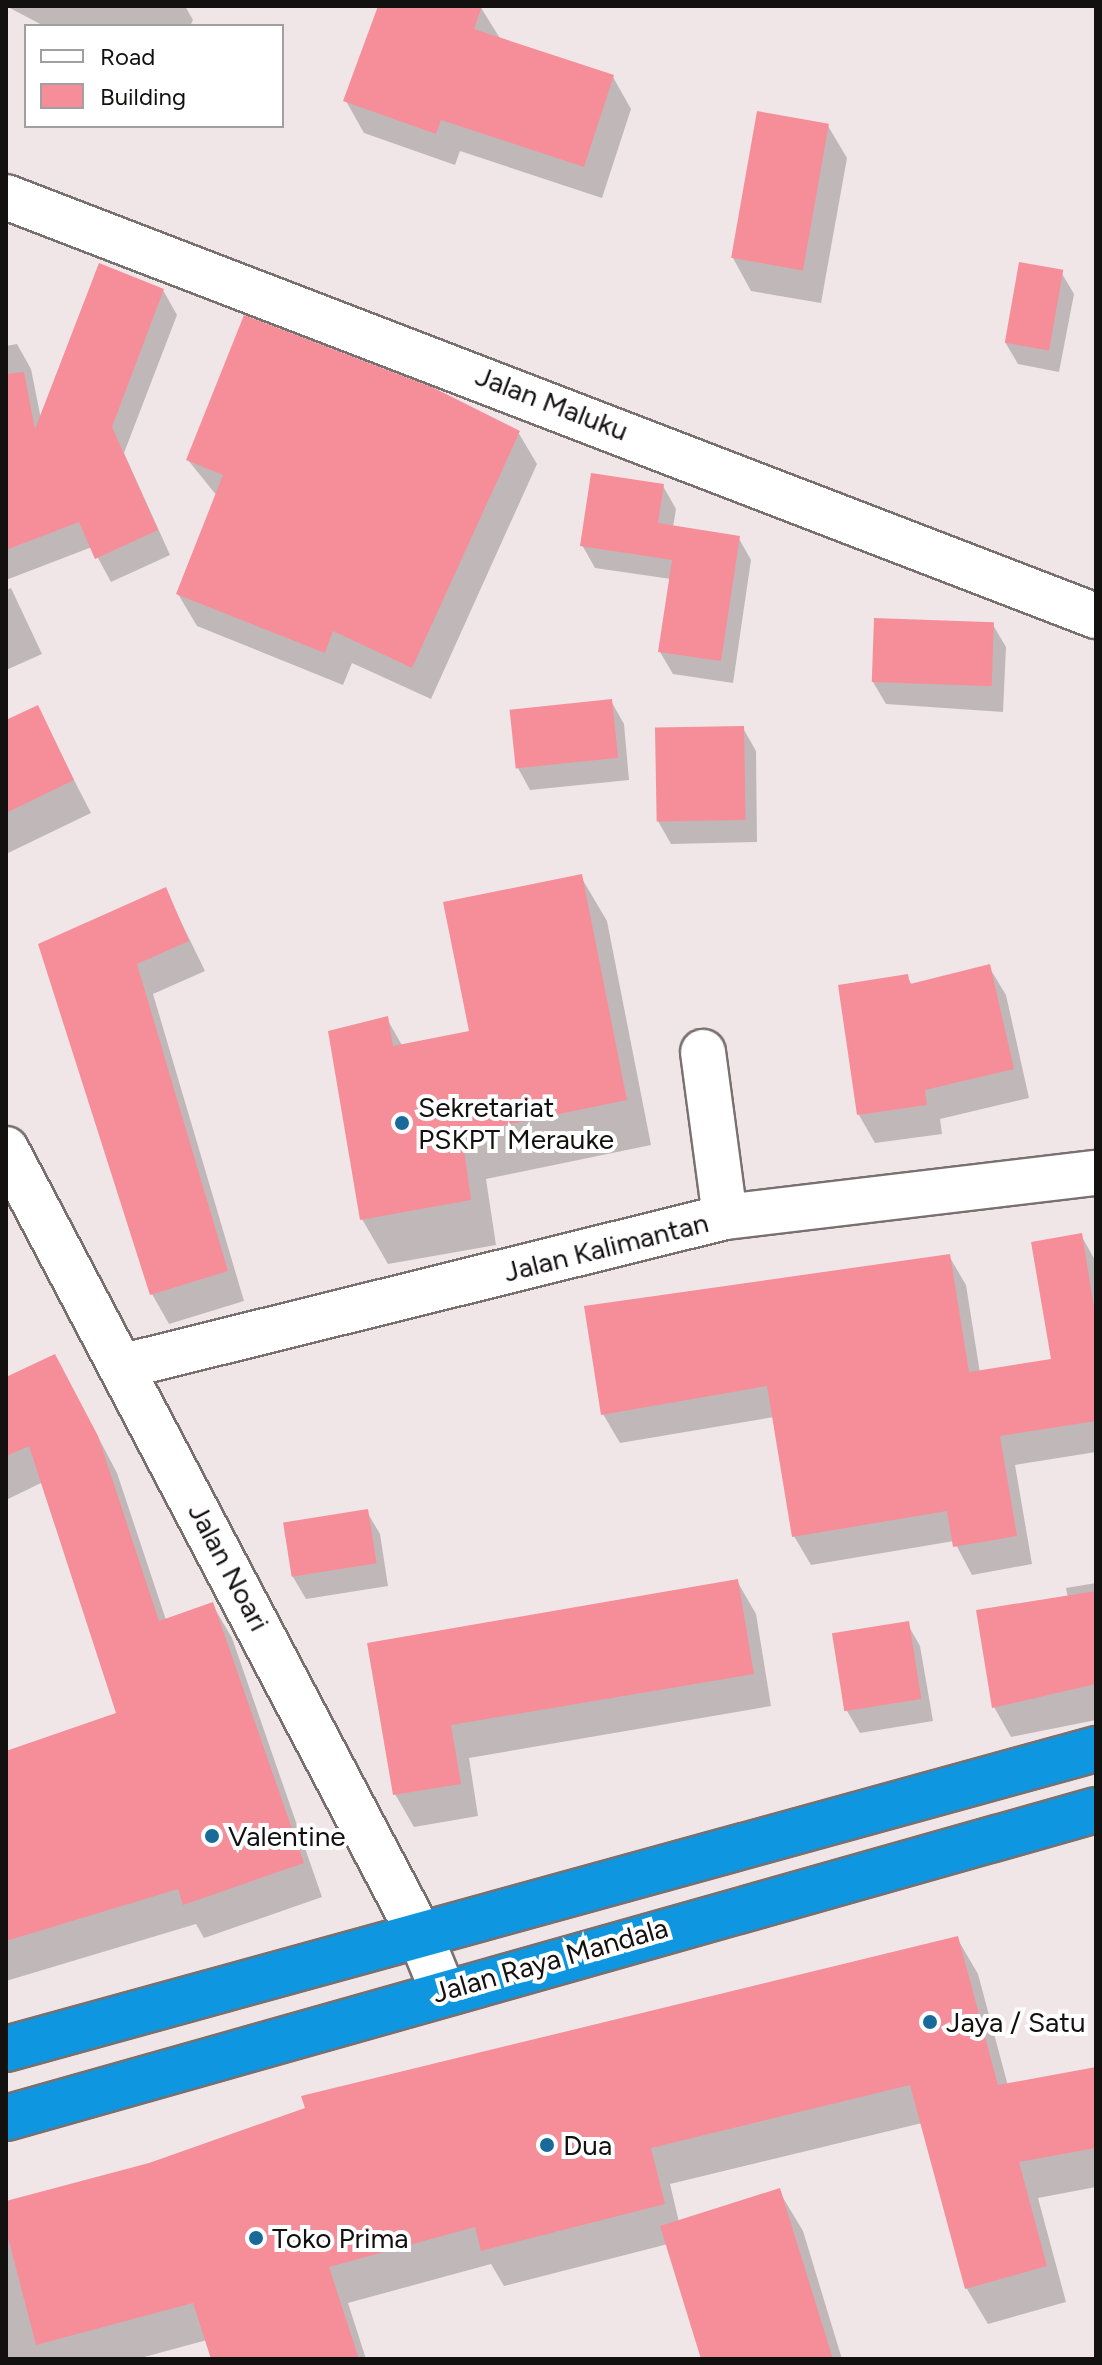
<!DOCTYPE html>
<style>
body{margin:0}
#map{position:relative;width:1102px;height:2365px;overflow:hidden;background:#f1e6e7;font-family:Figtree,sans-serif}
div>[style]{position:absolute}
.shadow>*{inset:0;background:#0003}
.building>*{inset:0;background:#f68e9a;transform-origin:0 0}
.roads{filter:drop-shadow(2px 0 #797070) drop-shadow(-2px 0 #797070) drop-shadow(0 2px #797070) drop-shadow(0 -2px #797070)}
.minor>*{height:44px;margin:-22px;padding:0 22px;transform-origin:22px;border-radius:22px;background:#fff}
.highway>*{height:44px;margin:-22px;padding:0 22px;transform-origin:22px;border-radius:22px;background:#0e97e0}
.dots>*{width:22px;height:22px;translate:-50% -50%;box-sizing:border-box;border:4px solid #fff;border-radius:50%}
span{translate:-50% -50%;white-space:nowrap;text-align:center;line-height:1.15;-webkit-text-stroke:8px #fff;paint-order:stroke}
.street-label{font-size:28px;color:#131010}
.poi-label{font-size:28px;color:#131010}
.left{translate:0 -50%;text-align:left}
.frame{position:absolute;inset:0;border:8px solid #131010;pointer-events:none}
.legend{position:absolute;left:24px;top:24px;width:260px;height:104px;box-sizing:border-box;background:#fff;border:2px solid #a19f9f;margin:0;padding:10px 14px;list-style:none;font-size:24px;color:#131010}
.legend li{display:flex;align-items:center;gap:16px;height:40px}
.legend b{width:40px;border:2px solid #a19f9f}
</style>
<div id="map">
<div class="shadow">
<i style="clip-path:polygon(6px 6px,185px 6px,193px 20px,190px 26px,44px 26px)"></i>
<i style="clip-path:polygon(380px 6px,480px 6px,501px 40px,613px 77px,631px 109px,602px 198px,460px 151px,455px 165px,364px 133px,346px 101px)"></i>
<i style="clip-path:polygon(828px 126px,847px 158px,821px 303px,751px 291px,733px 258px)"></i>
<i style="clip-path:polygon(1061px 272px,1074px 294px,1059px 372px,1018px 364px,1005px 342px)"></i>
<i style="clip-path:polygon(163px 290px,177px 315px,124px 453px,170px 555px,111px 582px,92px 547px,6px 580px,6px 346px,17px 344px,31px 369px,41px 419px)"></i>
<i style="clip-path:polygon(518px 432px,537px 464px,431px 699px,352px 663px,343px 685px,197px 626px,178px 594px,217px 496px,188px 460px)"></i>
<i style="clip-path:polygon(663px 486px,676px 509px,673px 527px,738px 537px,751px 560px,733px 683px,673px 674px,660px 652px,671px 579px,595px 568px,582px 545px)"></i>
<i style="clip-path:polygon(11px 588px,42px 654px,6px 670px,6px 590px)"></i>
<i style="clip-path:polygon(993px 625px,1006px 647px,1003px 712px,886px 704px,873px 682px)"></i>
<i style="clip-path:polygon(611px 701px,624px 724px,629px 780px,530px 790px,518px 768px)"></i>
<i style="clip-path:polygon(37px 708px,91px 813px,6px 854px,6px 723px)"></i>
<i style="clip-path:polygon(743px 728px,756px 751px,757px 842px,671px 844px,658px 821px)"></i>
<i style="clip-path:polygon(581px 877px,607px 921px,651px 1145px,486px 1179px,496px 1245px,388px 1264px,362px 1219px,387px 1019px,403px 1047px,471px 1033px)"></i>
<i style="clip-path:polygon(165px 889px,205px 971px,153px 994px,244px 1301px,169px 1324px,152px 1294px,40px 945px)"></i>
<i style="clip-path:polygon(989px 967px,1006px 995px,1029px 1098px,940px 1119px,942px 1134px,875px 1143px,859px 1115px,907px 976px,912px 985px)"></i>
<i style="clip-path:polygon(1081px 1235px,1096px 1262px,1096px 1452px,1015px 1465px,1032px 1564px,972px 1575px,954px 1541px,811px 1565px,794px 1536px,774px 1417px,620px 1443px,603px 1414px,949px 1256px,966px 1285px,980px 1373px,1053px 1360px)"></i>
<i style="clip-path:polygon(6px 1379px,74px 1391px,117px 1473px,166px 1620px,212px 1604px,232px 1638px,322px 1897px,204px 1938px,196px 1924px,6px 1981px,6px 1796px,119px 1714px,41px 1483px,6px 1500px)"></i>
<i style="clip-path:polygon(367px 1512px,380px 1534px,388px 1586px,306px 1599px,293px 1577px,285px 1525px)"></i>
<i style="clip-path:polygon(737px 1581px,756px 1614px,771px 1706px,469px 1758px,478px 1816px,414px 1827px,395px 1794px,370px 1644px)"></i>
<i style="clip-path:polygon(1096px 1583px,1096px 1720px,1011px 1737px,994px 1707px,1068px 1598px,1066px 1588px)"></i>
<i style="clip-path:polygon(907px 1623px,920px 1646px,933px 1721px,860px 1733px,847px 1711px)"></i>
<i style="clip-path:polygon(957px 1938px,978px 1974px,1008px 2086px,1096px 2069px,1096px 2187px,1038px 2198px,1066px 2302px,988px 2324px,967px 2289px,922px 2123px,670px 2184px,679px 2222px,779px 2191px,803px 2231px,842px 2359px,703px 2359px,668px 2244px,504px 2286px,491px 2264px,348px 2303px,366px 2359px,213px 2359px,207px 2340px,137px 2359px,6px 2359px,6px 2203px,149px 2165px,307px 2109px,304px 2098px)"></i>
</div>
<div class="building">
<i style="clip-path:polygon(378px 6px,482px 6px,474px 29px,614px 75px,584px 167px,441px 120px,436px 134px,343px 101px)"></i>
<i style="left:757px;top:111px;width:73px;height:149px;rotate:10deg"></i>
<i style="left:1019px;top:262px;width:45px;height:82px;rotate:10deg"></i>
<i style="clip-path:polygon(99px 263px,164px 289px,112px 427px,158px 530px,95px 559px,79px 522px,6px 550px,6px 374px,24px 372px,35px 429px)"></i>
<i style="clip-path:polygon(244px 315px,434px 388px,520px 431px,412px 668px,333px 631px,325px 653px,176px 594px,223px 475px,186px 460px)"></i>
<i style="clip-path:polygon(591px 473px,664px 484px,658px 523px,740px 536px,721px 661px,658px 652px,672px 560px,580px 546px)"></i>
<i style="left:874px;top:618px;width:120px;height:64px;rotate:2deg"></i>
<i style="left:612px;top:699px;width:59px;height:103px;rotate:84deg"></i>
<i style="clip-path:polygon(38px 705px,74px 780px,6px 813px,6px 720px)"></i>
<i style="left:744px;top:726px;width:94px;height:89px;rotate:89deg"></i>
<i style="clip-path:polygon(582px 874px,627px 1100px,462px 1134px,471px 1200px,360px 1220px,328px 1031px,388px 1016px,393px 1046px,469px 1031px,443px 902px)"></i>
<i style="clip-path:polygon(166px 887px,189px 941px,137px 964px,228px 1271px,150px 1295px,38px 944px)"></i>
<i style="clip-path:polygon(990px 964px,1014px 1069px,925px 1090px,927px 1105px,857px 1115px,838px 985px,908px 974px,910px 984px)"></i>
<i style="clip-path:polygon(1082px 1233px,1096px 1320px,1096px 1421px,1000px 1436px,1017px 1536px,953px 1547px,947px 1511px,792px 1537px,767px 1386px,601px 1415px,584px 1306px,950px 1254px,969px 1372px,1051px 1359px,1031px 1242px)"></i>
<i style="clip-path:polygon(55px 1354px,98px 1436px,159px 1621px,213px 1602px,304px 1863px,183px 1905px,178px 1889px,6px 1941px,6px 1751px,116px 1713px,29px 1446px,6px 1456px,6px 1377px)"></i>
<i style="left:368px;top:1509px;width:55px;height:86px;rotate:81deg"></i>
<i style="clip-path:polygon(738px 1579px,754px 1674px,451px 1725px,461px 1784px,393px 1795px,367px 1643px)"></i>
<i style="clip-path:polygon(1096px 1591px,1096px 1684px,992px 1708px,976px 1610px)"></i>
<i style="left:909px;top:1621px;width:79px;height:78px;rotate:81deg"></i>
<i style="clip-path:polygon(958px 1936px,998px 2085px,1096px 2067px,1096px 2148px,1019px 2162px,1047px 2266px,965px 2289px,910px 2085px,651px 2148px,665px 2204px,481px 2251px,475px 2227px,329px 2267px,359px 2359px,211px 2359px,193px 2303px,36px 2345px,6px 2230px,6px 2201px,149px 2163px,305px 2108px,301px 2096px)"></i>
<i style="clip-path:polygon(780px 2188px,833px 2359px,701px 2359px,660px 2226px)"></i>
</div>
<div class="roads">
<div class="minor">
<i style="left:6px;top:197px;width:1168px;rotate:21.03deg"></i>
<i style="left:703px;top:1052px;width:166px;rotate:82.4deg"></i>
<i style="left:6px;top:1149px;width:886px;rotate:62.22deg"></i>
<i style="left:419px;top:1933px;width:61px;rotate:67.7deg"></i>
<i style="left:124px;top:1366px;width:619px;rotate:-13.92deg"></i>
<i style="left:725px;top:1217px;width:374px;rotate:-6.8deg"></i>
</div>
<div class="highway">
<i style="left:6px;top:2049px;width:1131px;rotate:-15.39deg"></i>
<i style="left:6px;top:2118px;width:1133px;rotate:-15.78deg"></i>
</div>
</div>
<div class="dots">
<i style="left:402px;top:1123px;background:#196a9b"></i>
<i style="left:212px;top:1836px;background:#196a9b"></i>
<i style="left:930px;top:2022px;background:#196a9b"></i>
<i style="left:547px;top:2145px;background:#196a9b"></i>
<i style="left:256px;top:2238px;background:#196a9b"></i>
</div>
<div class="street-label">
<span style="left:552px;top:403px;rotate:21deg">Jalan Maluku</span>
<span style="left:606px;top:1247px;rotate:-14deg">Jalan Kalimantan</span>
<span style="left:229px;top:1567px;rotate:62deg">Jalan Noari</span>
<span style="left:550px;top:1960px;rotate:-16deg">Jalan Raya Mandala</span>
</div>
<div class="poi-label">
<span class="left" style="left:418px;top:1123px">Sekretariat<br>PSKPT Merauke</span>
<span class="left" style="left:228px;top:1836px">Valentine</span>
<span class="left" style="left:946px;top:2022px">Jaya / Satu</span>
<span class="left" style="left:563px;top:2145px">Dua</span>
<span class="left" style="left:272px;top:2238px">Toko Prima</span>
</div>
<div class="frame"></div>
<ul class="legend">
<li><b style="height:10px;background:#fff"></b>Road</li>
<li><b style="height:22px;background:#f68e9a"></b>Building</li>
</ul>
</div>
